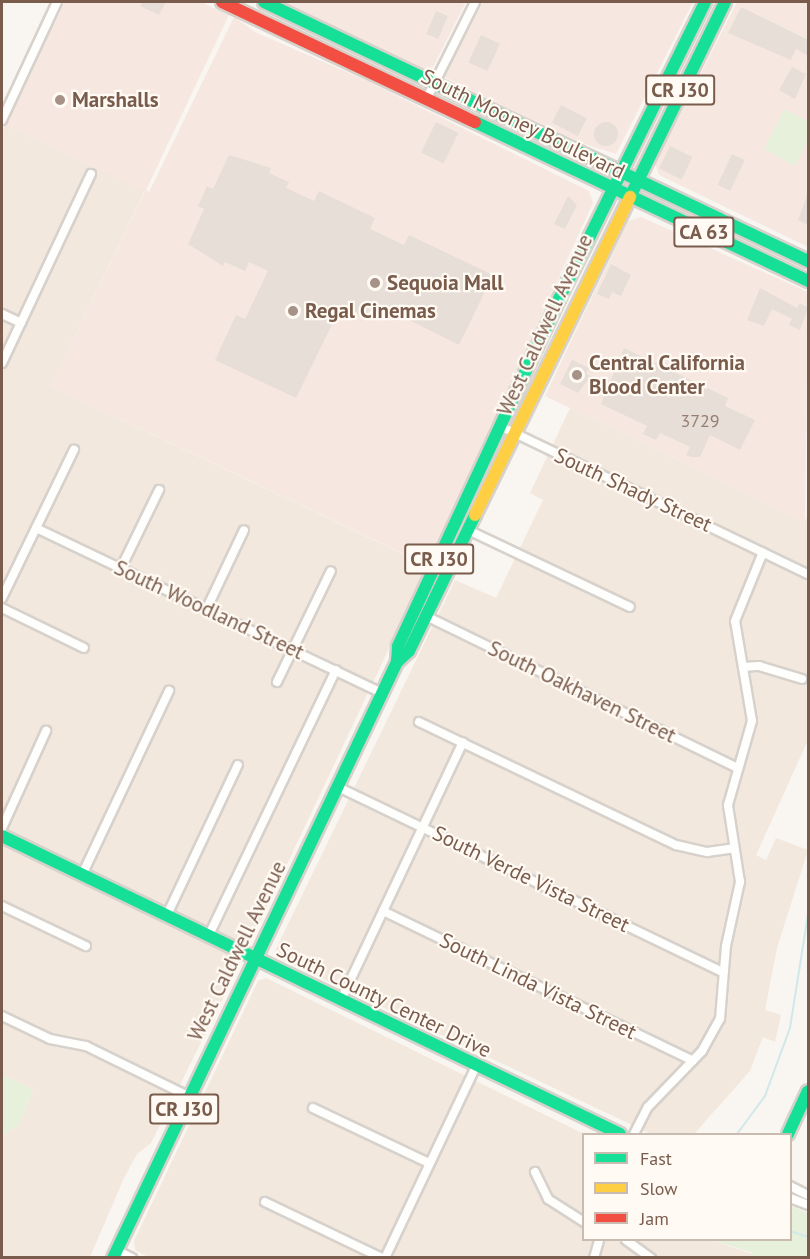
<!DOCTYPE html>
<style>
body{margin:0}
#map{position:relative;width:810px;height:1259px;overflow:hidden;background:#f9f5f0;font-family:"PT Sans",sans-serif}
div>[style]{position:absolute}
.residential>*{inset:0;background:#f2e8de}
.commercial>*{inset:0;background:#f6e8e1}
.green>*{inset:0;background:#e7f0db}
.stream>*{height:2px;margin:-1px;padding:0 1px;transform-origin:1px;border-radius:1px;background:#d0e8ea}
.building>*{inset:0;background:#e6ded7;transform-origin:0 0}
.round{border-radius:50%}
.roads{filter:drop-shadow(2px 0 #d7d1cb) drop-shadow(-2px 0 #d7d1cb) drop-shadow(0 2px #d7d1cb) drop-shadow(0 -2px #d7d1cb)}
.street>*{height:8px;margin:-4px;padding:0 4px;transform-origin:4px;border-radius:4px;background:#fefefd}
.fast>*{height:12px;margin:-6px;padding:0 6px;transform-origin:6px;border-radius:6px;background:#16e098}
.slow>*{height:12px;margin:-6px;padding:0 6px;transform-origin:6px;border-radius:6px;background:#ffcf43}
.jam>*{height:12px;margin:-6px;padding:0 6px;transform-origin:6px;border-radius:6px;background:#f24e42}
.dots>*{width:16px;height:16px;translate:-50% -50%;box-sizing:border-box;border:3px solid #fffaf3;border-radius:50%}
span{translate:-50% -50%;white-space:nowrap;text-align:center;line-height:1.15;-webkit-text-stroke:4.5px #fffaf3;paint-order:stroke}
.number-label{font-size:18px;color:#977e72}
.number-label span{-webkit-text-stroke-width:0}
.shield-label span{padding:2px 4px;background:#fffaf3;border:2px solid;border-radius:4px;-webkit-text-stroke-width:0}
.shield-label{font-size:20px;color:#7a5c4d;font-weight:700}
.poi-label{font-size:21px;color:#7a5c4d;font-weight:700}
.left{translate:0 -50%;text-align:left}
.street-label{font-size:21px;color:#7a5c4d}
.frame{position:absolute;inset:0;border:3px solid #7a5c4d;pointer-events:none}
.legend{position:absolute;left:582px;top:1133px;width:210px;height:108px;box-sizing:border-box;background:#fffaf3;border:2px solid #cabbb1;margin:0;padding:8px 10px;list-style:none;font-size:18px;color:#7a5c4d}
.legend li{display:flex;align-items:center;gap:12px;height:30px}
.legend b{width:30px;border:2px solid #cabbb1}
</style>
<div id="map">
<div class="residential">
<i style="clip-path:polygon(5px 125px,145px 190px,51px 386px,428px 566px,237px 970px,151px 1143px,137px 1154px,124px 1178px,90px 1257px,2px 1257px,2px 1136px,19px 1125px,33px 1089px,2px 1075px,2px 133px)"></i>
<i style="clip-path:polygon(570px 408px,805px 521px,808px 514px,808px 740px,756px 855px,766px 860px,776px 838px,808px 850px,777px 948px,765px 1010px,781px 1015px,775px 1042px,763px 1037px,750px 1071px,694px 1134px,649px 1133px,281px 959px,275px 951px,455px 580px,496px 598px,543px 500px,530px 493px)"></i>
<i style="clip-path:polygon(266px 978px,584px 1134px,584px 1240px,711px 1240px,753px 1254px,751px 1258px,150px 1258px,135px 1250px,134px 1241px,258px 981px)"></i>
</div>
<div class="commercial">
<i style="clip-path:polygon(65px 2px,201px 2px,229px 15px,146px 190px,149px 192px,234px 17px,255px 32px,365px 80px,589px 191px,593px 203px,427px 565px,51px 386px,145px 191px,5px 125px)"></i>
<i style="clip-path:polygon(278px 2px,466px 2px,433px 67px,425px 70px)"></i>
<i style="clip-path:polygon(483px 2px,693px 2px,616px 154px,575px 141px,444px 77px)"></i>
<i style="clip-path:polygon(737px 2px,808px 2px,808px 247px,659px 175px,655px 164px)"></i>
<i style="clip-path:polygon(641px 217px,808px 292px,805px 521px,545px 396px,628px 221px)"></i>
</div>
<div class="green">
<i style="clip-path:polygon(784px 109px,808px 121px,808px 139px,795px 166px,764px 149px)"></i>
<i style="clip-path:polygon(2px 1075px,33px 1089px,19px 1125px,2px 1136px)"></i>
<i style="clip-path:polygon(791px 1206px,808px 1213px,808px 1257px,751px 1257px,753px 1253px,711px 1240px,790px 1240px)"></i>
</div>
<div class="stream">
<i style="left:737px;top:1134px;width:47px;rotate:-53.6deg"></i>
<i style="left:765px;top:1096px;width:72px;rotate:-69.8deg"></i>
<i style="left:790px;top:1028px;width:115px;rotate:-81deg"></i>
<i style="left:790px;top:1231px;width:19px;rotate:18deg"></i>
</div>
<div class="building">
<i style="clip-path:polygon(143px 2px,166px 2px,159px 15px,140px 6px)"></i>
<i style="clip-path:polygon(741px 7px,808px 40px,808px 56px,796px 49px,791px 60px,728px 33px)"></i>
<i style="left:436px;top:11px;width:13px;height:25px;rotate:23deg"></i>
<i style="left:481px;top:35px;width:21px;height:30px;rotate:25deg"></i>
<i style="clip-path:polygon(792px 67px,806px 74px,795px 99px,779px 90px)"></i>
<i style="left:561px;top:105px;width:29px;height:20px;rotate:27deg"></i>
<i class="round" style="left:594px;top:122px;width:24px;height:24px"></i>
<i style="left:436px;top:122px;width:25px;height:34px;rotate:26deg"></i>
<i style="left:670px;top:146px;width:25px;height:25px;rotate:26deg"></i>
<i style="left:732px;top:154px;width:14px;height:34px;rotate:25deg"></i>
<i style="clip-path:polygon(229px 155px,271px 168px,269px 173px,289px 182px,286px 188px,314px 201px,319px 191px,375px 218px,370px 229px,404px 245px,409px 235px,493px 275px,459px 345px,373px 302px,365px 318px,341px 306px,296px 398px,215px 360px,236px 315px,245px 319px,268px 271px,249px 262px,245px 271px,225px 262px,223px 266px,188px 244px,204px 209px,198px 206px,207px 186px,213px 189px)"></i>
<i style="clip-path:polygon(808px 193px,808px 225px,798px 220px)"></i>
<i style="clip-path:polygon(568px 196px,577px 205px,565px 229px,554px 224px)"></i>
<i style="clip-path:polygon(611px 264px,631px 275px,621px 296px,612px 292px,609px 299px,597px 294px)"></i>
<i style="clip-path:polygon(760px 288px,797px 308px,800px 303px,808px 308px,800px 330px,789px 325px,792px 319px,772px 309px,764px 326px,747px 320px)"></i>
<i style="clip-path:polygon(624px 348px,728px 398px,725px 406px,755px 420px,740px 450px,710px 435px,700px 457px,691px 457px,686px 455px,690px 447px,660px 433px,656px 440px,643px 434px,647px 426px,601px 404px)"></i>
<i style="clip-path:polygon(572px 360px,589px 368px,586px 374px,591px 376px,578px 393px,560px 384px)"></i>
</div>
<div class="roads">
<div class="street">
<i style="left:426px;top:100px;width:110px;rotate:-63.4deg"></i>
<i style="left:2px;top:120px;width:130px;rotate:-65deg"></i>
<i style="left:2px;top:314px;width:21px;rotate:25deg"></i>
<i style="left:2px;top:363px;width:209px;rotate:-64.8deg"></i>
<i style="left:502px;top:427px;width:339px;rotate:25.7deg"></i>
<i style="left:36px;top:528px;width:383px;rotate:25.5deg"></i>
<i style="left:468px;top:530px;width:179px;rotate:25.4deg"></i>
<i style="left:121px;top:568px;width:87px;rotate:-64deg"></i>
<i style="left:2px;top:598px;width:165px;rotate:-64.1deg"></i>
<i style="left:2px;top:608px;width:91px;rotate:26deg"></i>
<i style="left:207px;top:608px;width:86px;rotate:-64.6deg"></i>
<i style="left:426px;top:616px;width:347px;rotate:26deg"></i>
<i style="left:743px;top:667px;width:16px;rotate:-4deg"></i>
<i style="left:759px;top:666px;width:45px;rotate:16.8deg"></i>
<i style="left:277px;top:682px;width:123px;rotate:-64.1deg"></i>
<i style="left:419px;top:722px;width:285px;rotate:25.6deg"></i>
<i style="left:676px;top:845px;width:32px;rotate:13deg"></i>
<i style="left:707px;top:852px;width:27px;rotate:-8deg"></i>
<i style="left:338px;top:787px;width:428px;rotate:25.7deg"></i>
<i style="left:2px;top:828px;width:107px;rotate:-65.6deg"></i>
<i style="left:82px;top:875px;width:204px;rotate:-64.7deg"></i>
<i style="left:2px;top:906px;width:93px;rotate:25.5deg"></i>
<i style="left:383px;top:911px;width:344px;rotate:25.8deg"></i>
<i style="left:166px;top:917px;width:168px;rotate:-64.7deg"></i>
<i style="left:208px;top:937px;width:296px;rotate:-64.4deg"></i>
<i style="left:341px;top:1000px;width:285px;rotate:-64.7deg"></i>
<i style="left:2px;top:1016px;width:53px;rotate:25.6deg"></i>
<i style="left:50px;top:1039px;width:37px;rotate:11deg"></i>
<i style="left:86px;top:1046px;width:116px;rotate:26.1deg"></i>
<i style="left:313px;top:1108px;width:128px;rotate:25.4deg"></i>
<i style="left:634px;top:1134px;width:30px;rotate:-63deg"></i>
<i style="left:648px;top:1107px;width:78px;rotate:-46deg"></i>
<i style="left:702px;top:1051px;width:37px;rotate:-61deg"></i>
<i style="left:720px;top:1019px;width:73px;rotate:-85.3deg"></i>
<i style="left:726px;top:946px;width:66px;rotate:-77.7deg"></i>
<i style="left:740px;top:882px;width:78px;rotate:-98.9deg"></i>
<i style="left:728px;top:805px;width:87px;rotate:-74.1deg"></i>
<i style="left:752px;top:721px;width:101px;rotate:-99.6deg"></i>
<i style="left:735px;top:621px;width:74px;rotate:-67.9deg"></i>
<i style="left:535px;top:1172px;width:30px;rotate:64deg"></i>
<i style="left:548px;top:1199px;width:43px;rotate:32.6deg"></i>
<i style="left:790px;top:1186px;width:20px;rotate:27deg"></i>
<i style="left:790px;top:1198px;width:19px;rotate:21deg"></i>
<i style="left:265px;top:1202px;width:130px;rotate:25.6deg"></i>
<i style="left:626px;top:1240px;width:31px;rotate:36deg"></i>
<i style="left:116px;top:1250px;width:18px;rotate:27deg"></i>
<i style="left:385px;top:1258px;width:212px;rotate:-64.6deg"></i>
<i style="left:594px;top:1258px;width:19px;rotate:-74deg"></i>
</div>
<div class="fast">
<i style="left:264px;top:2px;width:603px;rotate:25.46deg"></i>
<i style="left:475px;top:122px;width:369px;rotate:25.5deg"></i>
<i style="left:630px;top:197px;width:217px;rotate:-64deg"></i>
<i style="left:397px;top:662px;width:16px;rotate:-86deg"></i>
<i style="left:398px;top:646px;width:383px;rotate:-65.1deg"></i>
<i style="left:559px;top:299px;width:331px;rotate:-63.8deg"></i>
<i style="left:2px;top:836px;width:686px;rotate:25.74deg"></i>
<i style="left:788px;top:1134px;width:47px;rotate:-65.1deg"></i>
<i style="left:113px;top:1258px;width:660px;rotate:-64.52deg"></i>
<i style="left:397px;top:662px;width:16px;rotate:-43deg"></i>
<i style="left:409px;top:651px;width:151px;rotate:-64.1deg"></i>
</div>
<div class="slow">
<i style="left:475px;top:515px;width:354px;rotate:-64deg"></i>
</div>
<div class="jam">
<i style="left:222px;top:2px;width:280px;rotate:25.4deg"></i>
</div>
</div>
<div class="dots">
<i style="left:60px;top:100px;background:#a69286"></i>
<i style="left:375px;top:283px;background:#a69286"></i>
<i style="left:293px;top:311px;background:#a69286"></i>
<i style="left:577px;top:375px;background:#a69286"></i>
</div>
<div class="number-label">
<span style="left:700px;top:421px">3729</span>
</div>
<div class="shield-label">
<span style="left:680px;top:90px">CR J30</span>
<span style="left:704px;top:232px">CA 63</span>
<span style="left:439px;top:559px">CR J30</span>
<span style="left:184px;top:1109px">CR J30</span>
</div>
<div class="poi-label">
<span class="left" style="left:72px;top:100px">Marshalls</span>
<span class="left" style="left:387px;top:283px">Sequoia Mall</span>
<span class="left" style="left:305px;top:311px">Regal Cinemas</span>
<span class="left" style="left:589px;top:375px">Central California<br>Blood Center</span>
</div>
<div class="street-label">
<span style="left:523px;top:124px;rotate:26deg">South Mooney Boulevard</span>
<span style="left:545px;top:325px;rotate:-65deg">West Caldwell Avenue</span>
<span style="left:633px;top:490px;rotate:25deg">South Shady Street</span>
<span style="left:209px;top:610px;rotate:25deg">South Woodland Street</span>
<span style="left:582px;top:692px;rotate:26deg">South Oakhaven Street</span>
<span style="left:531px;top:879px;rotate:26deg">South Verde Vista Street</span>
<span style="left:237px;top:951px;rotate:-64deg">West Caldwell Avenue</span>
<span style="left:538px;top:986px;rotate:26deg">South Linda Vista Street</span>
<span style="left:384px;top:1000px;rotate:26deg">South County Center Drive</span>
</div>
<div class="frame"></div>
<ul class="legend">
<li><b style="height:8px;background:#16e098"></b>Fast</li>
<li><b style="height:8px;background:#ffcf43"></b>Slow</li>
<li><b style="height:8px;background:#f24e42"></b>Jam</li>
</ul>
</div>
